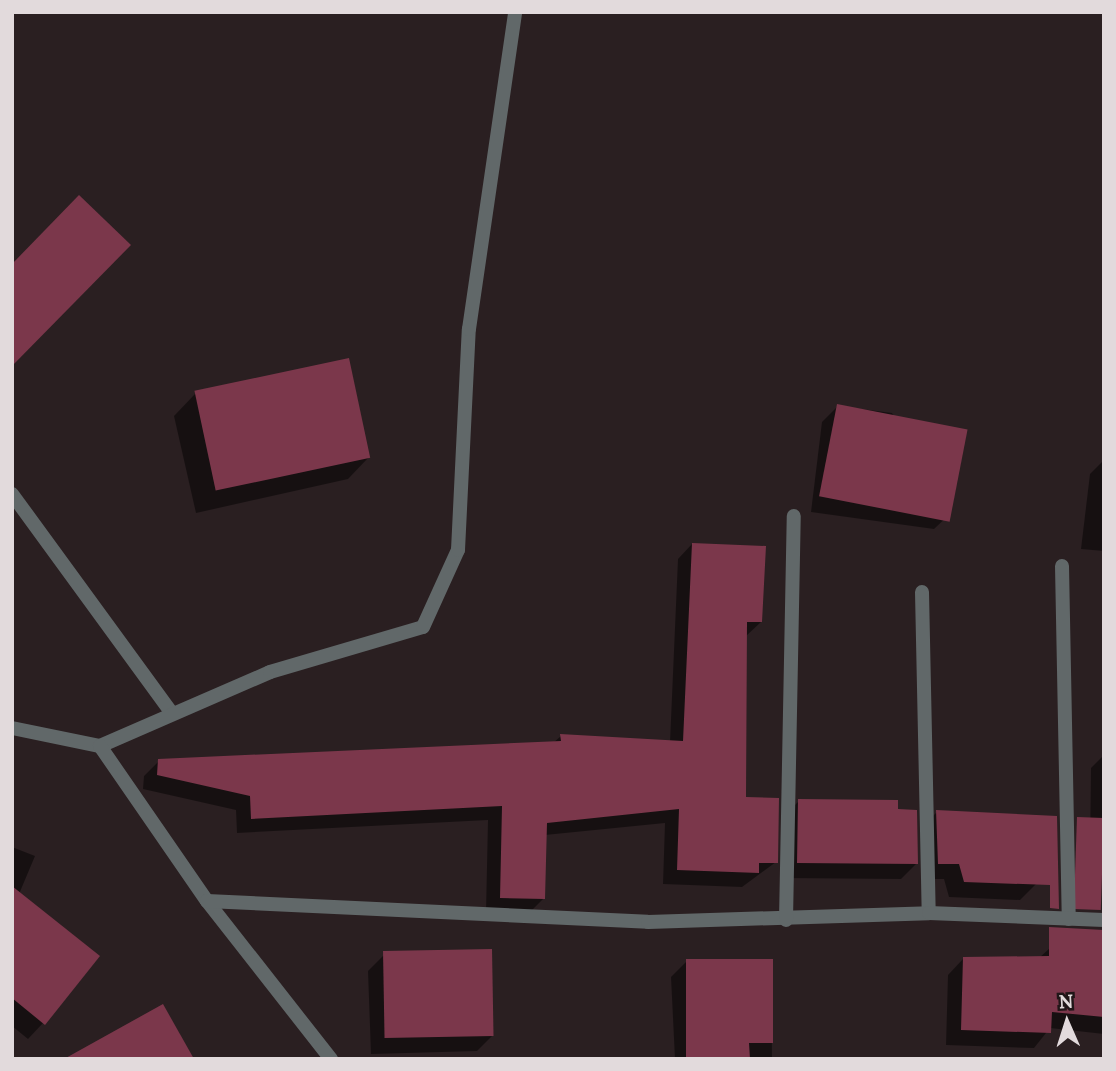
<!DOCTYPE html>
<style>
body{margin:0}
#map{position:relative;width:1116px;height:1071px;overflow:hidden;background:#2a1f21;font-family:Lora,serif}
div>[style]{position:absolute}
.shadow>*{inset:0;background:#0007}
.building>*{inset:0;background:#7b374b;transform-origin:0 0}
.minor>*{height:14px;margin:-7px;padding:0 7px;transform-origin:7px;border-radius:7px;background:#616869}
span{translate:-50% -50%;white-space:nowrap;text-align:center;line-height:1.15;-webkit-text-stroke:6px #201618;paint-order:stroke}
.frame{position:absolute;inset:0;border:14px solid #e2dadc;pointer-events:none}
.north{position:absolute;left:1032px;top:987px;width:70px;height:70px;-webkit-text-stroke:5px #201618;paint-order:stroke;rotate:357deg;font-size:19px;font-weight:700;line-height:28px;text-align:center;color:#e2dadc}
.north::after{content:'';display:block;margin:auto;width:24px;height:32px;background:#e2dadc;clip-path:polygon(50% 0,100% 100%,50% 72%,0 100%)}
</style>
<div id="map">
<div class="shadow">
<i style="clip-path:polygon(195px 394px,369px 457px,348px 479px,196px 513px,174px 416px)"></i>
<i style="clip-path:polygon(838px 406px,892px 413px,950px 514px,934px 529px,811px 512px,822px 422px)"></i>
<i style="clip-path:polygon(1104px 460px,1104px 551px,1081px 549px,1090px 474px)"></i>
<i style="clip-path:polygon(692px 544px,761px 622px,745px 637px,744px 798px,776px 862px,742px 887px,663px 884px,665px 823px,545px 835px,544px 898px,529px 913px,486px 912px,488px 820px,237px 833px,236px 810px,143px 789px,144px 776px,159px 761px,553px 743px,561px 736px,670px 742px,678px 559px)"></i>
<i style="clip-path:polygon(1104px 755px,1104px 852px,1090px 852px,1091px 768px)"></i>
<i style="clip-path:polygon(799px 801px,896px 810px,917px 863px,901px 879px,782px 878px,783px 817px)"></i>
<i style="clip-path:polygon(937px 812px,1036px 884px,1020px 900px,949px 897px,944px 879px,923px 879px,921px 828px)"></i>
<i style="clip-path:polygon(12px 847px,35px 856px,19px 894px,43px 1023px,28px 1039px,12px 1026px)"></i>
<i style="clip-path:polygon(1050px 948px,1104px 954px,1104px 1034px,1050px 1028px,1034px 1048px,946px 1045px,948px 975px,963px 959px,1039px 958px)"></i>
<i style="clip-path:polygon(384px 955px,493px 1035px,477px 1051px,371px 1054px,368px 971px)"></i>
<i style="clip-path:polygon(771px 960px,772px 1059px,675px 1059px,671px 977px,687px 961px)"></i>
</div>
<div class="building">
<i style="clip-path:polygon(79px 195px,131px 245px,12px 366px,12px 264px)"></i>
<i style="left:349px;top:358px;width:102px;height:158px;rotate:78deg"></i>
<i style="left:837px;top:404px;width:133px;height:94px;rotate:11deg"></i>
<i style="clip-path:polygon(692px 543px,766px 546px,762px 622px,747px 622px,746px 797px,779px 798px,778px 863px,759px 863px,759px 873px,677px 870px,679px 809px,547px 823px,545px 899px,500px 898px,502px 806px,251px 819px,250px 796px,157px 775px,158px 759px,561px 741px,560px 734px,683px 741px)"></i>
<i style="clip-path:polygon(798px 799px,898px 800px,898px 809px,917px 810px,918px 864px,797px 863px)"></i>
<i style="clip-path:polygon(936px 810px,1057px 816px,1059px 909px,1050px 908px,1050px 885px,964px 882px,959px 864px,938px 864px)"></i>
<i style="left:1077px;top:817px;width:27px;height:92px;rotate:2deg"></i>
<i style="clip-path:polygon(12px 886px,100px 956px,45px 1025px,12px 998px)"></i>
<i style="clip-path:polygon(1049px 927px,1104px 930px,1104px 1017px,1052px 1012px,1051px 1033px,961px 1030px,963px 957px,1049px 956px)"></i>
<i style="left:492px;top:949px;width:87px;height:109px;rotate:89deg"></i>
<i style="clip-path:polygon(686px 959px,773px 959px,773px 1043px,749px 1043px,750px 1059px,686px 1059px)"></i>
<i style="clip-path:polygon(163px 1004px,194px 1059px,64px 1059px)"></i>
</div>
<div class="minor">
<i style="left:12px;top:494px;width:270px;rotate:53.9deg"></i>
<i style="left:1062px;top:566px;width:353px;rotate:88.9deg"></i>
<i style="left:922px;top:592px;width:321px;rotate:88.8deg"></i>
<i style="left:12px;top:728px;width:90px;rotate:11.6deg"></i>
<i style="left:100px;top:746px;width:185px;rotate:-23.5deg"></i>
<i style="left:270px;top:672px;width:159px;rotate:-16.4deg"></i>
<i style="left:423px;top:627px;width:85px;rotate:-65.6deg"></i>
<i style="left:458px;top:550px;width:221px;rotate:-87.2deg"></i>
<i style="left:469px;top:329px;width:320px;rotate:-81.7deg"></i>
<i style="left:100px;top:746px;width:188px;rotate:55.4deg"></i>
<i style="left:207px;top:901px;width:201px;rotate:51.9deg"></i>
<i style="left:207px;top:901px;width:441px;rotate:2.7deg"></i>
<i style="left:648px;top:922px;width:281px;rotate:-1.8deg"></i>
<i style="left:929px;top:913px;width:175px;rotate:2.3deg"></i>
<i style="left:786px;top:920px;width:404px;rotate:-88.9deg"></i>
</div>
<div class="frame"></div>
<div class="north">N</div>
</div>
